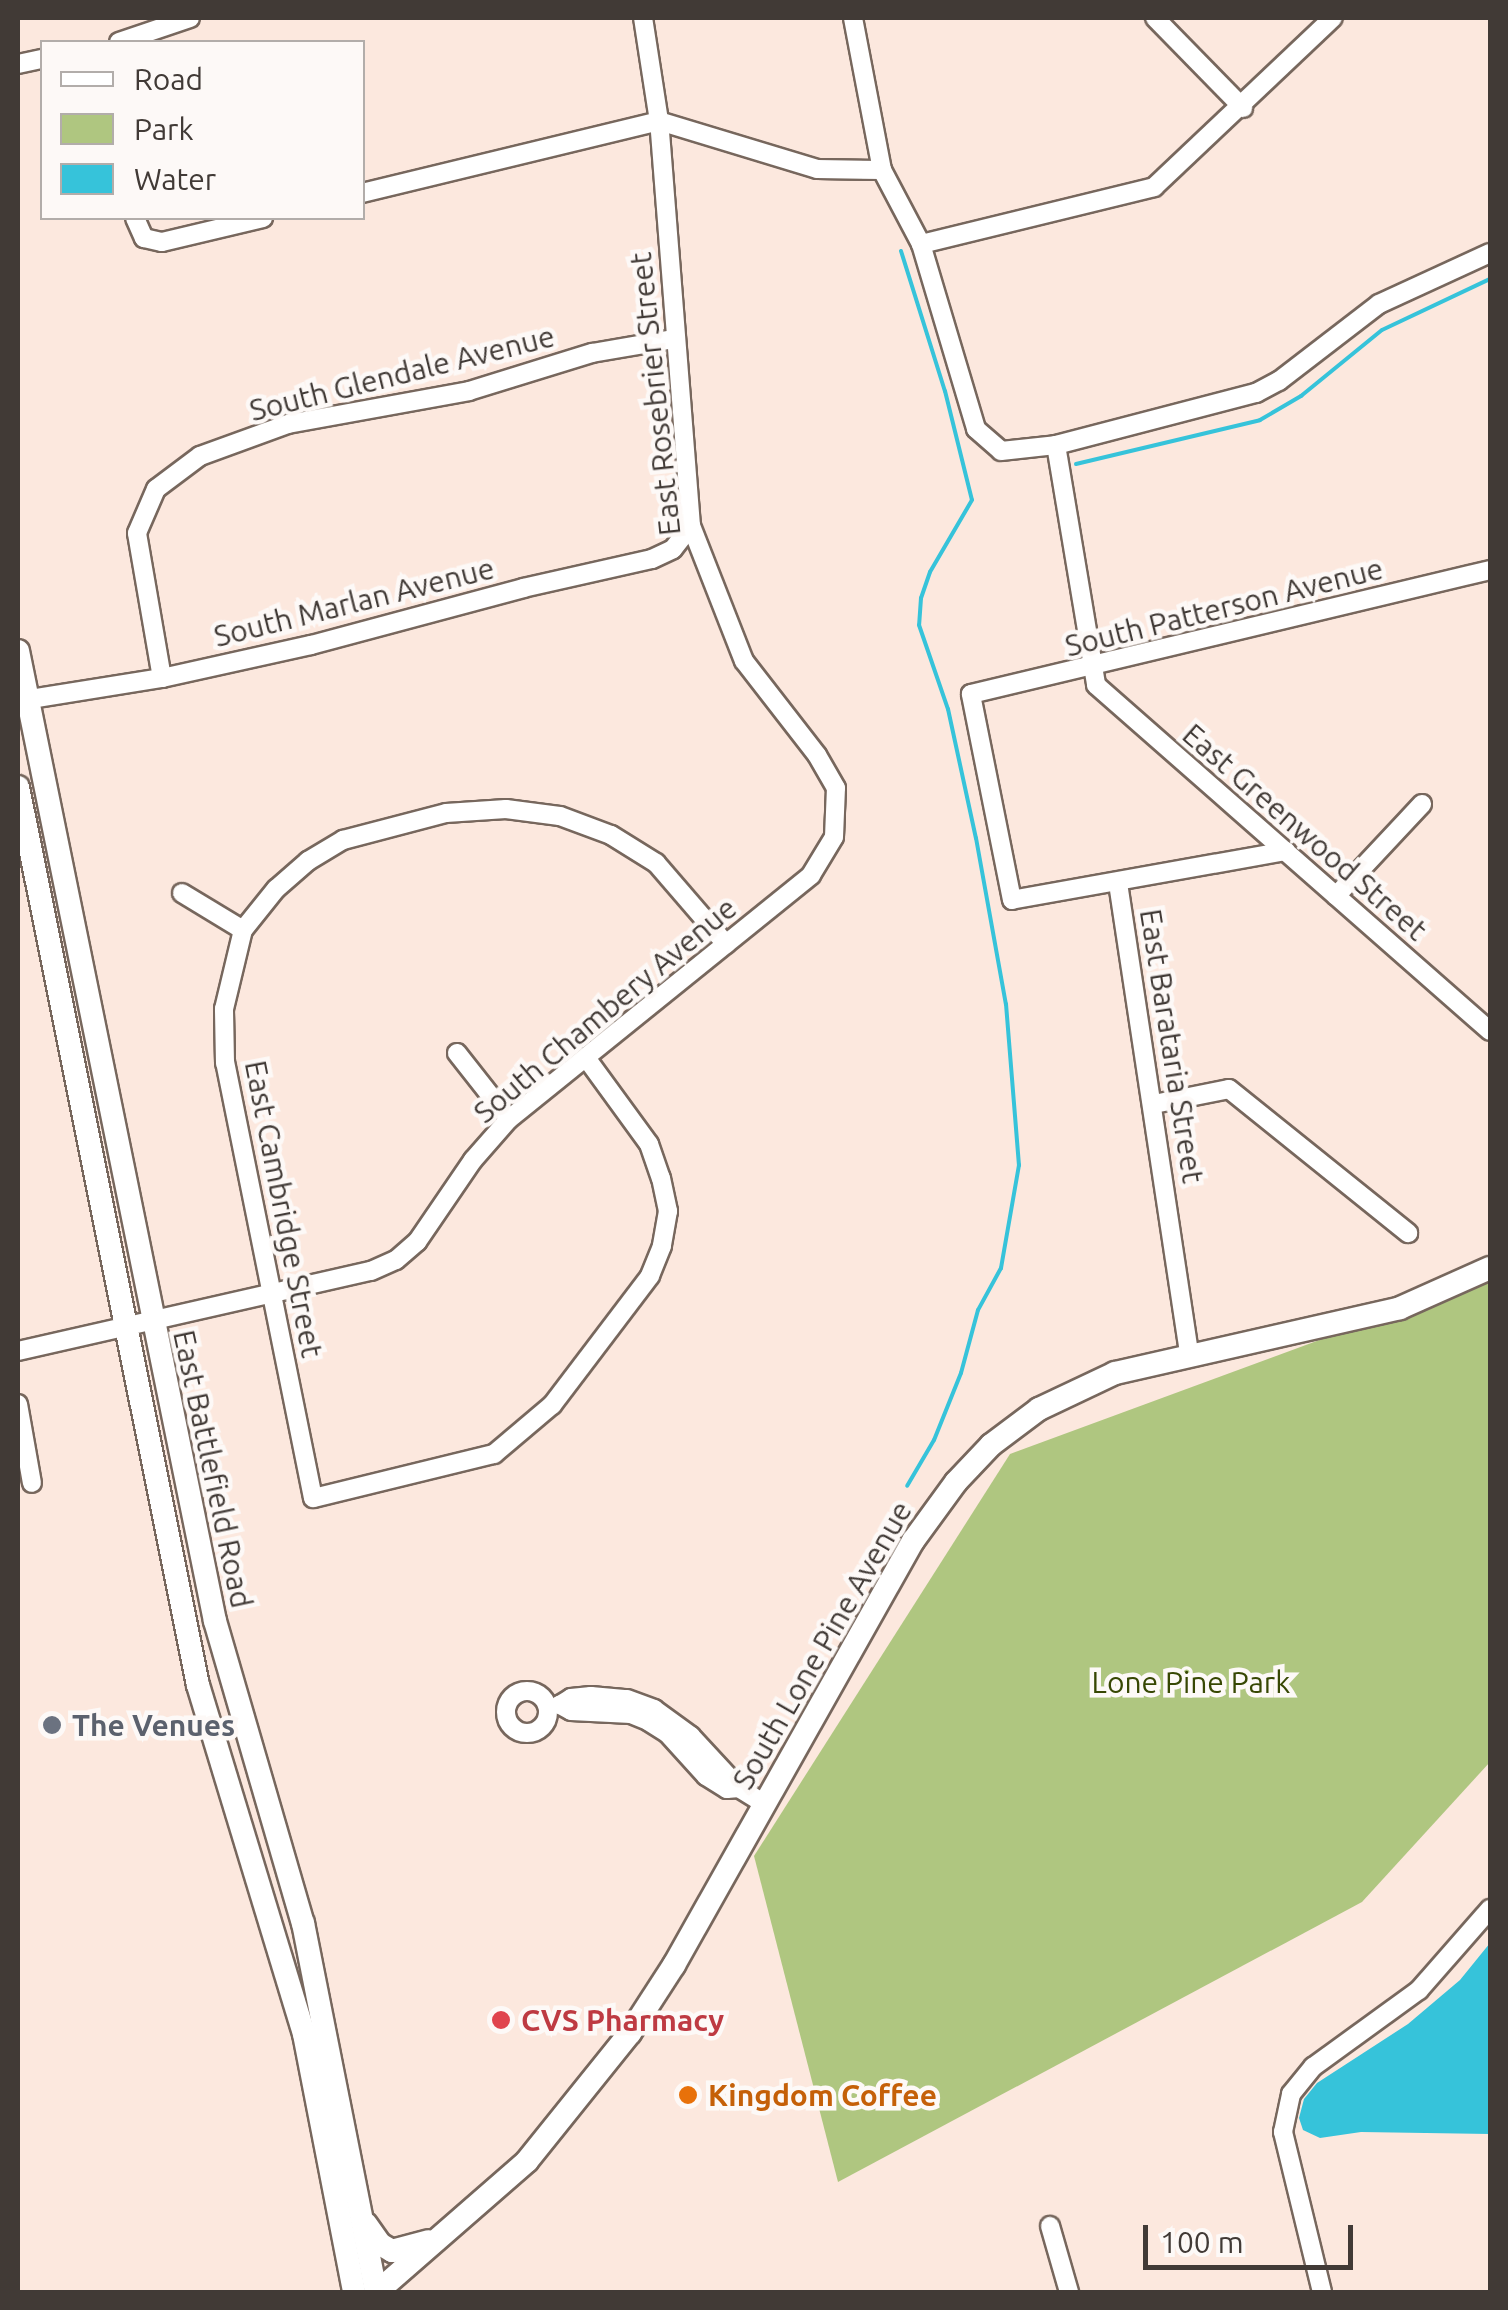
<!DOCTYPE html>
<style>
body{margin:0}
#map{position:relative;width:1508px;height:2310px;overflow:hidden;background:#fce8de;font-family:Ubuntu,sans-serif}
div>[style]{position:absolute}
.green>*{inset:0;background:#afc680}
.water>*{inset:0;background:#36c3da}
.stream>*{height:4px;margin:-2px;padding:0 2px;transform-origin:2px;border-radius:2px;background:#36c3da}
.roads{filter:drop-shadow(2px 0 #77675d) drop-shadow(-2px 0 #77675d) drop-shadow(0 2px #77675d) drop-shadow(0 -2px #77675d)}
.minor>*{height:18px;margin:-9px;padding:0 9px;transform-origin:9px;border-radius:9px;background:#fff}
.minor>.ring{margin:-9px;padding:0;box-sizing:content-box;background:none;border:18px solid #fff;border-radius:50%}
.major>*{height:22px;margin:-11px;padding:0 11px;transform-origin:11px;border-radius:11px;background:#fff}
.dots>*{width:28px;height:28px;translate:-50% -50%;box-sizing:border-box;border:5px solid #fdf9f7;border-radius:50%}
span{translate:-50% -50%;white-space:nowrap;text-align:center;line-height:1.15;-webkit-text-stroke:9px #fdf9f7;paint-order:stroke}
.street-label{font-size:30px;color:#413a36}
.park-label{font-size:30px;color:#374703}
.worship-label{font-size:30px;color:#5b616d;font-weight:700}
.left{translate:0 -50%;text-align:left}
.health-label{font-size:30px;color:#be3a42;font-weight:700}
.food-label{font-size:30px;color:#c56008;font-weight:700}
.frame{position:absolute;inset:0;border:20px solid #413a36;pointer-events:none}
.legend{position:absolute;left:40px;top:40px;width:325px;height:180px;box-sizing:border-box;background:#fdf9f7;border:2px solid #b2adaa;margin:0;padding:12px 18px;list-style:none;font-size:30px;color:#413a36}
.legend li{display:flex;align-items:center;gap:20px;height:50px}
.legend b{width:50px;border:2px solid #b2adaa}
.scale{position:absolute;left:1143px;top:2225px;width:210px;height:45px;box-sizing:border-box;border:5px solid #413a36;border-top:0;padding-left:12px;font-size:30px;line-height:35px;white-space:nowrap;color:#413a36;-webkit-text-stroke:8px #fdf9f7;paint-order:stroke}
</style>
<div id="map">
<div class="green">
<i style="clip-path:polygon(1490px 1277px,1490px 1762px,1362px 1902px,838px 2182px,754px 1856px,1010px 1454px)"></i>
</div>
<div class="water">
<i style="clip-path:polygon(1490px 1943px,1490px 2134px,1361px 2132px,1320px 2138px,1303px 2130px,1299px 2118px,1304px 2099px,1317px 2083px,1408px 2024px,1460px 1980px)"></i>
</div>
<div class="stream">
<i style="left:901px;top:251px;width:147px;rotate:72.6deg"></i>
<i style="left:945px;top:391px;width:112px;rotate:76.1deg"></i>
<i style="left:972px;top:500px;width:83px;rotate:120.3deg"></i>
<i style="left:930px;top:572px;width:28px;rotate:109deg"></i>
<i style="left:921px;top:598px;width:27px;rotate:94deg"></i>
<i style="left:919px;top:625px;width:89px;rotate:71deg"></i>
<i style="left:948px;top:709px;width:132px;rotate:77.8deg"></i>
<i style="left:976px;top:838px;width:169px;rotate:79.8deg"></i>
<i style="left:1006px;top:1004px;width:162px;rotate:85.4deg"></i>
<i style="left:1019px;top:1165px;width:105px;rotate:99.9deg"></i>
<i style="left:1001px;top:1268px;width:48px;rotate:118.7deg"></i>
<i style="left:978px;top:1310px;width:65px;rotate:105.1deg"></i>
<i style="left:961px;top:1373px;width:72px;rotate:111.9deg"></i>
<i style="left:934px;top:1440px;width:53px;rotate:120.4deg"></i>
<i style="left:1076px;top:464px;width:189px;rotate:-13.4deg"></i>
<i style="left:1260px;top:420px;width:48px;rotate:-30.3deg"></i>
<i style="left:1301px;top:396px;width:104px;rotate:-39.2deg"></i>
<i style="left:1382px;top:330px;width:119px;rotate:-25.3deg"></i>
</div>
<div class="roads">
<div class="minor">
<i style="left:853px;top:18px;width:155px;rotate:79.2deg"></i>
<i style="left:882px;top:170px;width:84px;rotate:62.2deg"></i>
<i style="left:921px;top:244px;width:193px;rotate:73.4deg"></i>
<i style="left:976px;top:429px;width:33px;rotate:41deg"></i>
<i style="left:1001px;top:451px;width:55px;rotate:-6.2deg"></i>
<i style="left:1056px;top:445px;width:243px;rotate:80.5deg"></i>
<i style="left:1096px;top:685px;width:524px;rotate:41.29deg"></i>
<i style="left:1155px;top:18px;width:126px;rotate:45.6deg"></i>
<i style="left:119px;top:42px;width:75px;rotate:-18.7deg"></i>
<i style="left:18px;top:64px;width:25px;rotate:-12deg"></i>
<i style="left:362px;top:193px;width:306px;rotate:-13.6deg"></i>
<i style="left:659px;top:121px;width:165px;rotate:16.9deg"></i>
<i style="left:817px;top:169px;width:65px;rotate:0.9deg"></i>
<i style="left:135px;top:218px;width:22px;rotate:66deg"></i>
<i style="left:144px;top:238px;width:18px;rotate:13deg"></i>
<i style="left:162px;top:242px;width:104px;rotate:-13.4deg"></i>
<i style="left:921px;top:244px;width:240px;rotate:-13.7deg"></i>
<i style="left:1154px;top:187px;width:246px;rotate:-43.4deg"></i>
<i style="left:1056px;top:445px;width:207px;rotate:-14.6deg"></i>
<i style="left:1256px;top:393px;width:26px;rotate:-28deg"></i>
<i style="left:1279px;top:381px;width:126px;rotate:-37.6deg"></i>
<i style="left:1379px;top:304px;width:122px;rotate:-24.7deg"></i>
<i style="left:162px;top:678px;width:147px;rotate:-99.8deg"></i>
<i style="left:137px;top:533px;width:48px;rotate:-66.6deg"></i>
<i style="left:156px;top:489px;width:55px;rotate:-36.9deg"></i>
<i style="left:200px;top:456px;width:94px;rotate:-20deg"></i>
<i style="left:288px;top:424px;width:184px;rotate:-10.3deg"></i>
<i style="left:469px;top:391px;width:129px;rotate:-17.2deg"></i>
<i style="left:592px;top:353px;width:82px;rotate:-9.8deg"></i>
<i style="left:18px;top:701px;width:146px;rotate:-9.1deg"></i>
<i style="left:162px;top:678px;width:153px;rotate:-12.5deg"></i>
<i style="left:311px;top:645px;width:220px;rotate:-15deg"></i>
<i style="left:523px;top:588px;width:132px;rotate:-12.7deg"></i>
<i style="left:652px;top:559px;width:23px;rotate:-25deg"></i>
<i style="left:673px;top:549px;width:29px;rotate:-52deg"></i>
<i style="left:1286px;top:851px;width:278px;rotate:169.9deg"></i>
<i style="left:1012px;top:900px;width:210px;rotate:-101.3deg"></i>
<i style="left:971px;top:694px;width:534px;rotate:-13.44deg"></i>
<i style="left:1118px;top:883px;width:475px;rotate:81.4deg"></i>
<i style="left:182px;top:893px;width:71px;rotate:31.2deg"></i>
<i style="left:1336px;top:896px;width:126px;rotate:-46.9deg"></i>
<i style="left:457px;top:1053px;width:84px;rotate:51.8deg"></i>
<i style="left:587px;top:1059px;width:105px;rotate:53.9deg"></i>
<i style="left:649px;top:1144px;width:36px;rotate:71deg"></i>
<i style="left:661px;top:1178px;width:34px;rotate:78deg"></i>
<i style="left:668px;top:1211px;width:36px;rotate:100deg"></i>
<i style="left:662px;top:1246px;width:32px;rotate:112deg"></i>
<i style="left:650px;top:1276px;width:162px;rotate:127.2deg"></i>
<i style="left:552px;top:1405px;width:76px;rotate:139.8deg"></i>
<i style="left:494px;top:1454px;width:186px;rotate:166.3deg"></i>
<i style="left:313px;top:1498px;width:444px;rotate:-101.4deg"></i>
<i style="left:225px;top:1063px;width:54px;rotate:-91.1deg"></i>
<i style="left:224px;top:1009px;width:81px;rotate:-76.5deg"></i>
<i style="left:243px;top:930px;width:53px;rotate:-51.2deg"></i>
<i style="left:276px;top:889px;width:43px;rotate:-41.2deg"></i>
<i style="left:308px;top:861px;width:41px;rotate:-31deg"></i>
<i style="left:343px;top:840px;width:106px;rotate:-14.7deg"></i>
<i style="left:446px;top:813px;width:60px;rotate:-3.8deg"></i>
<i style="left:506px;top:809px;width:54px;rotate:7.4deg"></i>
<i style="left:560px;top:816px;width:54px;rotate:20.4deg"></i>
<i style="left:611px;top:835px;width:53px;rotate:31.9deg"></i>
<i style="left:656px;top:863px;width:107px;rotate:49.2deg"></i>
<i style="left:1154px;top:1104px;width:76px;rotate:-11.3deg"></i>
<i style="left:1229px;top:1089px;width:230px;rotate:38.8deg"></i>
<i style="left:18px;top:1351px;width:362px;rotate:-12.8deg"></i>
<i style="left:371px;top:1271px;width:27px;rotate:-24deg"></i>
<i style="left:396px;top:1260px;width:28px;rotate:-41deg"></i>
<i style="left:417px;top:1242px;width:99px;rotate:-55.7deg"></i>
<i style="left:473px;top:1160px;width:55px;rotate:-48.7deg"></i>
<i style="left:509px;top:1119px;width:388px;rotate:-38.9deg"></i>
<i style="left:811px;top:875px;width:44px;rotate:-58.8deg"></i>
<i style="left:834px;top:837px;width:49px;rotate:-87.7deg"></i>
<i style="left:836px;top:788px;width:38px;rotate:-120deg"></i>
<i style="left:817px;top:755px;width:119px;rotate:-127.8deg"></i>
<i style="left:744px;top:661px;width:145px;rotate:-111.4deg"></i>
<i style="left:691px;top:526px;width:406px;rotate:-94.5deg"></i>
<i style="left:659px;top:121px;width:104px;rotate:-98.8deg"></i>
<i style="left:18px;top:1404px;width:80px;rotate:80deg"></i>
<i class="ring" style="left:506px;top:1691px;width:24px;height:24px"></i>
<i style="left:739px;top:1788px;width:12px;rotate:175deg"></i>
<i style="left:727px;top:1789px;width:25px;rotate:-148deg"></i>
<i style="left:706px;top:1776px;width:58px;rotate:-132.2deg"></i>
<i style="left:667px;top:1733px;width:22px;rotate:-148deg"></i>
<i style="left:648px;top:1721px;width:18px;rotate:-158deg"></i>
<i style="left:631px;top:1714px;width:60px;rotate:-177.1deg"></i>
<i style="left:571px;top:1711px;width:13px;rotate:-151deg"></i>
<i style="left:560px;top:1705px;width:13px;rotate:-32deg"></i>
<i style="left:571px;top:1698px;width:20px;rotate:-6deg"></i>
<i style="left:591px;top:1696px;width:36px;rotate:5deg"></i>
<i style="left:627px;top:1699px;width:29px;rotate:20deg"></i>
<i style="left:654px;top:1709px;width:46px;rotate:36.1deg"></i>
<i style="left:691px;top:1736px;width:71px;rotate:47.3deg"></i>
<i style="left:739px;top:1788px;width:31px;rotate:32deg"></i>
<i style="left:1050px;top:2226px;width:69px;rotate:73.9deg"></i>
<i style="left:1322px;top:2292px;width:165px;rotate:-103.7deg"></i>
<i style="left:1283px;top:2132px;width:39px;rotate:-78deg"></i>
<i style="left:1291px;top:2094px;width:35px;rotate:-51deg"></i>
<i style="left:1313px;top:2067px;width:131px;rotate:-36deg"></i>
<i style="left:1419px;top:1990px;width:108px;rotate:-48.8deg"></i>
</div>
<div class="major">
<i style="left:18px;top:651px;width:990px;rotate:78.52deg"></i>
<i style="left:215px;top:1621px;width:315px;rotate:73.8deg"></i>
<i style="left:303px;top:1923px;width:376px;rotate:78.8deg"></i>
<i style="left:18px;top:787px;width:916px;rotate:78.67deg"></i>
<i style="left:198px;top:1685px;width:365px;rotate:73.1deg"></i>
<i style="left:304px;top:2034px;width:263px;rotate:79deg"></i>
<i style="left:366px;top:2224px;width:24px;rotate:55deg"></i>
<i style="left:380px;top:2244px;width:14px;rotate:30deg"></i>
<i style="left:392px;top:2251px;width:38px;rotate:-15deg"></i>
<i style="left:377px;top:2292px;width:199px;rotate:-41.1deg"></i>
<i style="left:527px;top:2161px;width:164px;rotate:-51.2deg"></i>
<i style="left:630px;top:2033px;width:81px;rotate:-57.1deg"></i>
<i style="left:674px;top:1965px;width:487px;rotate:-60.6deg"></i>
<i style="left:913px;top:1541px;width:73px;rotate:-53.9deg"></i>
<i style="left:956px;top:1482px;width:51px;rotate:-46.6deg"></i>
<i style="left:991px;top:1445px;width:60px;rotate:-36.9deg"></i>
<i style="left:1039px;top:1409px;width:84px;rotate:-25.3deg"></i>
<i style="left:1115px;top:1373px;width:292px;rotate:-12.8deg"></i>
<i style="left:1400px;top:1308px;width:98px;rotate:-24deg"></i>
</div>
</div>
<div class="dots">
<i style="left:52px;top:1725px;background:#6b7280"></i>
<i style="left:501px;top:2020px;background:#e0444e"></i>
<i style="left:688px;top:2095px;background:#e8710a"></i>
</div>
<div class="street-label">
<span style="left:402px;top:373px;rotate:-14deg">South Glendale Avenue</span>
<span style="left:655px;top:394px;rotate:-96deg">East Rosebrier Street</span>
<span style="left:354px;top:602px;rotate:-14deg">South Marlan Avenue</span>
<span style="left:1224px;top:607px;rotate:-14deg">South Patterson Avenue</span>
<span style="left:1305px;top:832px;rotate:41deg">East Greenwood Street</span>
<span style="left:605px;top:1010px;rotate:-40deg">South Chambery Avenue</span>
<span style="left:1172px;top:1046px;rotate:81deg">East Barataria Street</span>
<span style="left:284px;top:1209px;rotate:79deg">East Cambridge Street</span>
<span style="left:213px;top:1469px;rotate:78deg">East Battlefield Road</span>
<span style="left:822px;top:1645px;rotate:-60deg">South Lone Pine Avenue</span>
</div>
<div class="park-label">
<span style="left:1191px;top:1682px">Lone Pine Park</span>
</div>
<div class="worship-label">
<span class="left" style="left:72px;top:1725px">The Venues</span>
</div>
<div class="health-label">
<span class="left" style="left:521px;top:2020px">CVS Pharmacy</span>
</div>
<div class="food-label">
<span class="left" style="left:708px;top:2095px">Kingdom Coffee</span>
</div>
<div class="frame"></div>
<ul class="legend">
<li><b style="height:12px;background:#fff"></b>Road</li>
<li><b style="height:28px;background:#afc680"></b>Park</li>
<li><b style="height:28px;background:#36c3da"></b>Water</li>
</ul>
<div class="scale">100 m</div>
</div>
